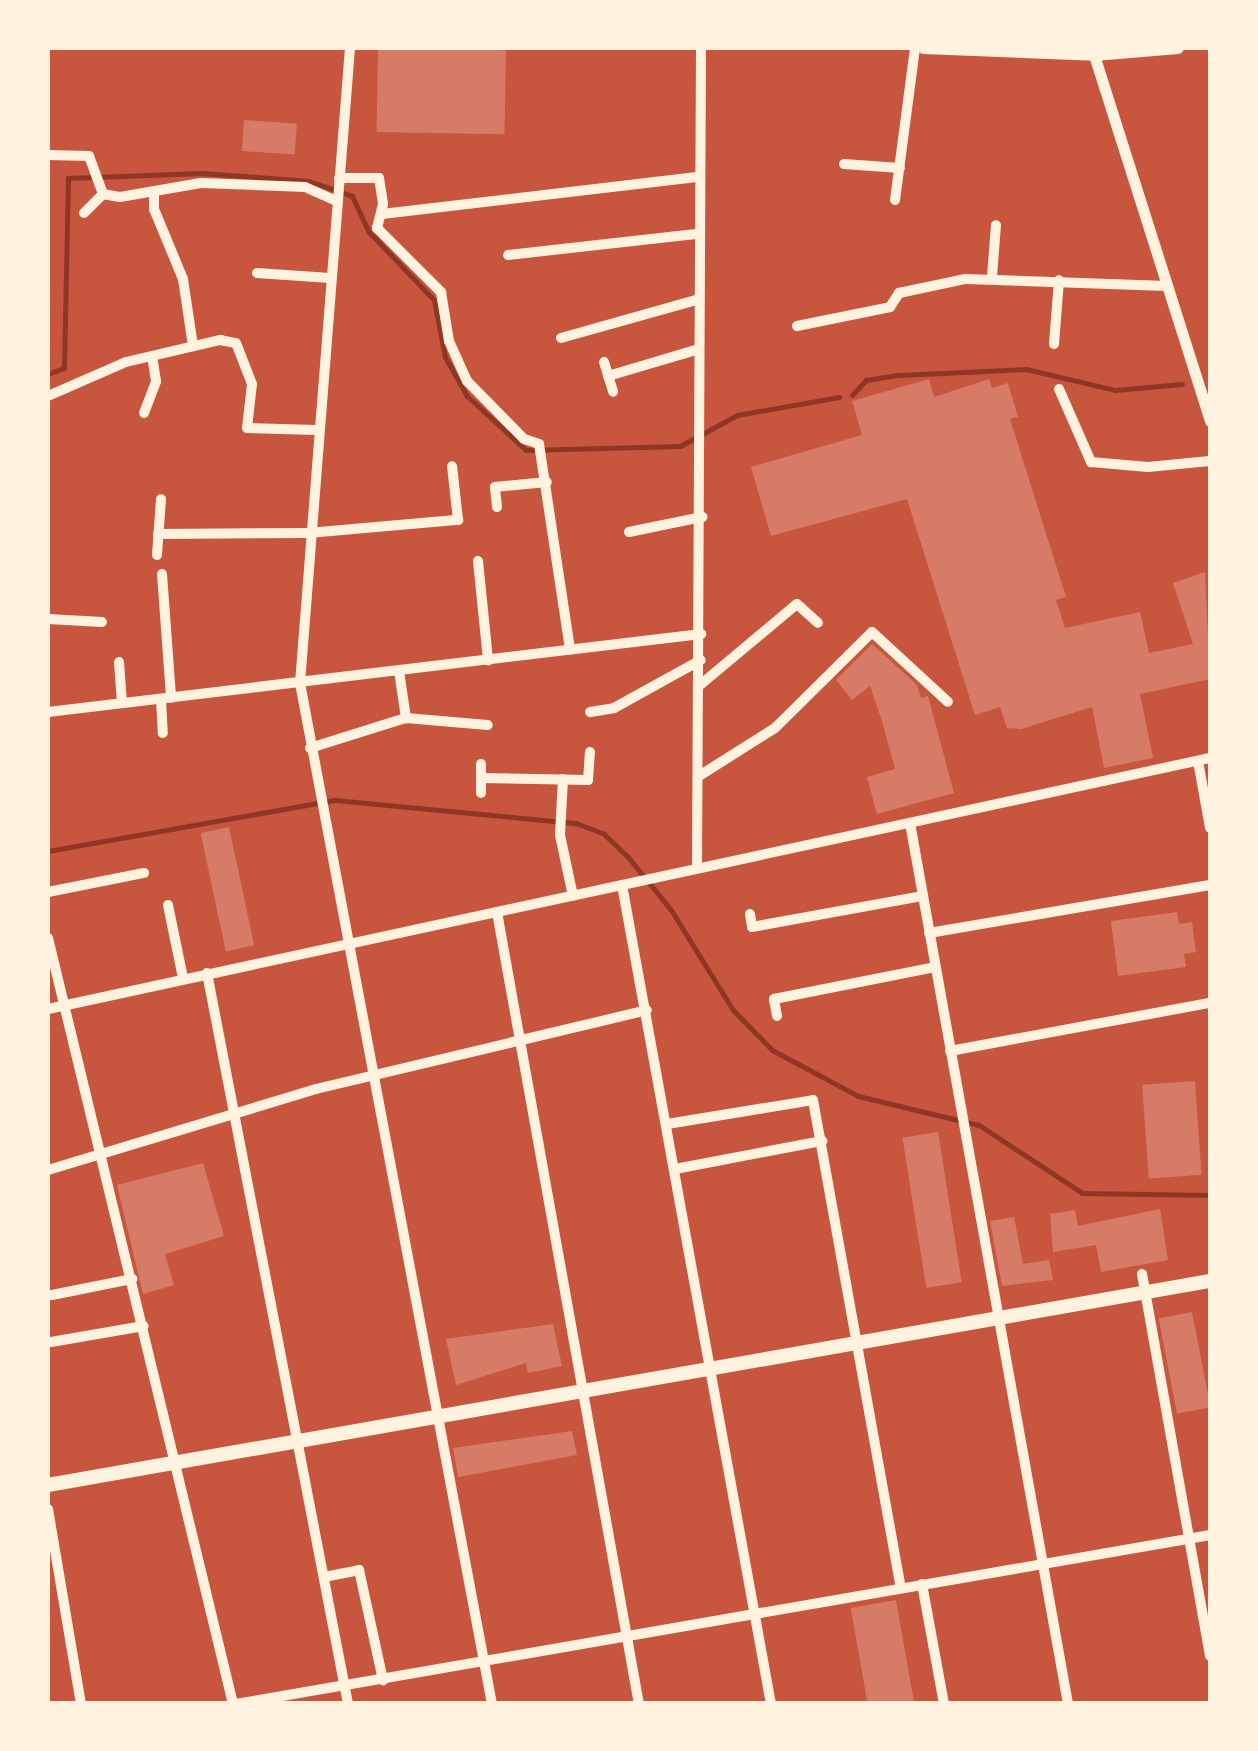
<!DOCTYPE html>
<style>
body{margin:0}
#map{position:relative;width:1258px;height:1751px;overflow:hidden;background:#c8553d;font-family:"Exo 2",sans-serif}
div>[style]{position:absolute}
.stream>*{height:5px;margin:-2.5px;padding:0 2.5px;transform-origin:2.5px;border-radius:2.5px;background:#8f3625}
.building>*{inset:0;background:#d67c66;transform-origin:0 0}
.minor>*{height:10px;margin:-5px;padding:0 5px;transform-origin:5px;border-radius:5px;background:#fff3e0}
.tertiary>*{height:11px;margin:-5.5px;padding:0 5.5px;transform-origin:5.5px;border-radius:5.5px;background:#fff3e0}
.secondary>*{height:14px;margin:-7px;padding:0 7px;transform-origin:7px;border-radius:7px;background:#fff3e0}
span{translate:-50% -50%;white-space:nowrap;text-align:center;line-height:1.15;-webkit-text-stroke:10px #fff3e0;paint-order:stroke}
.frame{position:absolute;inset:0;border:50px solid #fff3e0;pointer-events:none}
</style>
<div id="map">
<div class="stream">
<i style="left:48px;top:374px;width:17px;rotate:-21deg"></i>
<i style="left:64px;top:368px;width:190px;rotate:-88.8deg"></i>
<i style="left:68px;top:178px;width:134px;rotate:-2.1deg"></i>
<i style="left:202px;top:173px;width:107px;rotate:4.3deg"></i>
<i style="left:309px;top:181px;width:46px;rotate:19.2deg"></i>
<i style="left:352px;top:196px;width:40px;rotate:65deg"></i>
<i style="left:369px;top:232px;width:94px;rotate:46.3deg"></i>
<i style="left:434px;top:300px;width:58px;rotate:79.1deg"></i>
<i style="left:445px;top:357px;width:45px;rotate:60.6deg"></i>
<i style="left:467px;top:396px;width:80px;rotate:42.5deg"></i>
<i style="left:526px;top:450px;width:154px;rotate:-1.5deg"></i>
<i style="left:680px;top:446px;width:65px;rotate:-28.5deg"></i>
<i style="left:737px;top:415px;width:104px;rotate:-10deg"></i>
<i style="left:852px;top:395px;width:21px;rotate:-47deg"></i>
<i style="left:866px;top:380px;width:33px;rotate:-9deg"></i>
<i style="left:899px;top:375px;width:127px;rotate:-2.7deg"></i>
<i style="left:1026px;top:369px;width:91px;rotate:13.3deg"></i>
<i style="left:1115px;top:390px;width:67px;rotate:-5.1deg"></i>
<i style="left:48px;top:851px;width:291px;rotate:-10.1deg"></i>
<i style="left:335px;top:800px;width:242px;rotate:5.5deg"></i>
<i style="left:576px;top:823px;width:30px;rotate:21deg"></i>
<i style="left:604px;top:834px;width:33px;rotate:44deg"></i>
<i style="left:628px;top:857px;width:68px;rotate:50.9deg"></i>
<i style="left:671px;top:910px;width:118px;rotate:58.2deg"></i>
<i style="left:733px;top:1010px;width:56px;rotate:45.7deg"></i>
<i style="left:772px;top:1050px;width:98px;rotate:28.1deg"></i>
<i style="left:858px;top:1096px;width:124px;rotate:13.5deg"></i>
<i style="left:979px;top:1125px;width:123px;rotate:33.4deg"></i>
<i style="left:1082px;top:1193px;width:128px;rotate:0.9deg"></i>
</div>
<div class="building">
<i style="left:378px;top:48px;width:128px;height:84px;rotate:1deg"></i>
<i style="left:244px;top:120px;width:53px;height:31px;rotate:4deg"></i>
<i style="clip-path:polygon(929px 379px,934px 397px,989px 379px,992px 388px,1008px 383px,1018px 417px,1010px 419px,1066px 597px,1056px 600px,1065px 628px,1140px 612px,1149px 653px,1193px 644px,1173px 583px,1205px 572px,1210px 679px,1140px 694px,1153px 758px,1104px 768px,1092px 707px,1021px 729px,1007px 728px,1000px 707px,975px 715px,907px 499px,771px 536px,751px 467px,862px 435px,852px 401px)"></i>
<i style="clip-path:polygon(872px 644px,917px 685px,921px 698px,928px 696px,954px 793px,877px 814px,867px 777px,895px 769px,882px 721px,870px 686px,852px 700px,836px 680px)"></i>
<i style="left:229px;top:827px;width:121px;height:29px;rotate:78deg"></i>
<i style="clip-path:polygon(1177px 912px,1179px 924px,1192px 922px,1196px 952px,1184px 954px,1186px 967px,1118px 976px,1111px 921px)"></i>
<i style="left:1195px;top:1081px;width:94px;height:53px;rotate:86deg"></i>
<i style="left:938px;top:1132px;width:152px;height:36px;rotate:81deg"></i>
<i style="clip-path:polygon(203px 1163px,224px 1236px,165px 1254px,174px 1285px,143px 1294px,117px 1185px)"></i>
<i style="clip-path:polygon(1160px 1209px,1168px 1260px,1101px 1272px,1096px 1245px,1053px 1252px,1050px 1214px,1075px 1210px,1078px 1226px)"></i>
<i style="clip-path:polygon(1014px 1217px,1023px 1264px,1049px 1260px,1053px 1280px,1002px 1286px,990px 1221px)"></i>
<i style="left:1192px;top:1312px;width:97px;height:34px;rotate:79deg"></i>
<i style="clip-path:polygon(553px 1324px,562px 1366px,528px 1373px,526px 1363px,456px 1385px,446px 1339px)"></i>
<i style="clip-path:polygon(572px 1431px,577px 1455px,458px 1477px,453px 1448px)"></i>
<i style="left:896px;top:1600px;width:106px;height:46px;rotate:80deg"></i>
</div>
<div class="minor">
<i style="left:350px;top:48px;width:637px;rotate:94.5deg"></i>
<i style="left:300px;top:683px;width:1039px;rotate:79.35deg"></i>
<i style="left:48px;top:155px;width:41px;rotate:1.4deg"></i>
<i style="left:89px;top:156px;width:40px;rotate:69.8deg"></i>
<i style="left:103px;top:194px;width:17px;rotate:10deg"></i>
<i style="left:120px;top:197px;width:82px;rotate:-9.8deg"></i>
<i style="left:201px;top:183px;width:104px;rotate:2.2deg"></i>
<i style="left:305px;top:187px;width:35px;rotate:24deg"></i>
<i style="left:844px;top:164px;width:56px;rotate:4.1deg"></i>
<i style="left:339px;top:178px;width:40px"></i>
<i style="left:379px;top:178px;width:26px;rotate:81deg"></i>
<i style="left:383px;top:204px;width:25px;rotate:104deg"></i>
<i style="left:377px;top:228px;width:91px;rotate:45deg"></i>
<i style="left:441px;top:292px;width:50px;rotate:80.7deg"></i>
<i style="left:449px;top:341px;width:44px;rotate:65.8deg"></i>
<i style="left:467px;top:381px;width:81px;rotate:45.5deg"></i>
<i style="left:524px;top:439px;width:16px;rotate:18deg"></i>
<i style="left:539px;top:444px;width:208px;rotate:81.4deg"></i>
<i style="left:154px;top:191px;width:18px;rotate:90deg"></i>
<i style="left:154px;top:209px;width:76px;rotate:67.5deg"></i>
<i style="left:183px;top:279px;width:68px;rotate:81.5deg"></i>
<i style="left:895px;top:200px;width:153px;rotate:-82.5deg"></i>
<i style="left:84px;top:213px;width:27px;rotate:-45deg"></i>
<i style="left:382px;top:214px;width:317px;rotate:-6.7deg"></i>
<i style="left:508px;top:255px;width:189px;rotate:-6.4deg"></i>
<i style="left:257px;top:273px;width:73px;rotate:3.9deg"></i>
<i style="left:992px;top:276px;width:51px;rotate:-85.5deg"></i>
<i style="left:797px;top:326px;width:95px;rotate:-11.5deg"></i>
<i style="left:890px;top:307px;width:17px;rotate:-57deg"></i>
<i style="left:899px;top:293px;width:67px;rotate:-12deg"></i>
<i style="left:965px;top:279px;width:202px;rotate:2deg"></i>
<i style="left:561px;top:338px;width:140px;rotate:-15.7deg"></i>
<i style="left:1054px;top:344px;width:64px;rotate:-85.5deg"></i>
<i style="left:604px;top:362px;width:31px;rotate:73deg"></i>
<i style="left:608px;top:376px;width:92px;rotate:-16.5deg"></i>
<i style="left:1059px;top:389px;width:80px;rotate:66.3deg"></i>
<i style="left:1091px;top:462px;width:57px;rotate:5deg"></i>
<i style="left:1148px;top:467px;width:62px;rotate:-5.5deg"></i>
<i style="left:48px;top:396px;width:85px;rotate:-23.6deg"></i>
<i style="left:126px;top:362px;width:97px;rotate:-13.2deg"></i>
<i style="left:220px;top:340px;width:16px;rotate:11deg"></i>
<i style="left:236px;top:343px;width:44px;rotate:68.7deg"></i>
<i style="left:252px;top:384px;width:44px;rotate:96.5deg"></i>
<i style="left:247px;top:428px;width:70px;rotate:1.6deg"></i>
<i style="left:144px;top:413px;width:34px;rotate:-69deg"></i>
<i style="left:156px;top:381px;width:25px;rotate:-99deg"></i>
<i style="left:497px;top:507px;width:20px;rotate:-96deg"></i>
<i style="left:495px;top:487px;width:52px;rotate:-5.5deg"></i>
<i style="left:629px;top:532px;width:75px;rotate:-11.6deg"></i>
<i style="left:158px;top:534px;width:150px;rotate:-0.4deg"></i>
<i style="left:308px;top:533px;width:151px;rotate:-5deg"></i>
<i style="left:458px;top:520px;width:54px;rotate:-96.3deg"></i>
<i style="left:157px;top:555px;width:56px;rotate:-85.9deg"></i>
<i style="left:478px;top:561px;width:100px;rotate:84.2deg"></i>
<i style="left:162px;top:574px;width:124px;rotate:85.8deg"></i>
<i style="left:48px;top:619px;width:54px;rotate:3.2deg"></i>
<i style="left:119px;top:662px;width:41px;rotate:85.8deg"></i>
<i style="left:399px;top:671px;width:48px;rotate:81.5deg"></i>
<i style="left:700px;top:685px;width:126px;rotate:-39.9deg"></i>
<i style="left:797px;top:604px;width:28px;rotate:42deg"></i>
<i style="left:161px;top:699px;width:34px;rotate:87deg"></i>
<i style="left:48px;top:712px;width:658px;rotate:-6.81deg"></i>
<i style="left:590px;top:712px;width:24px;rotate:-9deg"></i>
<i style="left:614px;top:708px;width:99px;rotate:-28.9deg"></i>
<i style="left:310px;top:748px;width:101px;rotate:-17.4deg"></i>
<i style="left:406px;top:718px;width:82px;rotate:4.9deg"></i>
<i style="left:1198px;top:761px;width:68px;rotate:79.8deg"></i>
<i style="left:481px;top:764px;width:29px;rotate:90deg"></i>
<i style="left:699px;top:776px;width:90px;rotate:-32.3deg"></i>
<i style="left:775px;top:728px;width:136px;rotate:-44.7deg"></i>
<i style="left:872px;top:632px;width:103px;rotate:42.6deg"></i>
<i style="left:481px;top:778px;width:107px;rotate:1.1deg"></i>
<i style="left:588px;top:780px;width:28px;rotate:-86deg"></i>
<i style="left:563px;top:779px;width:56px;rotate:93.1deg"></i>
<i style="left:560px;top:835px;width:62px;rotate:78deg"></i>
<i style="left:910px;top:823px;width:895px;rotate:79.83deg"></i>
<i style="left:697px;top:868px;width:820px;rotate:-89.72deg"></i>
<i style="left:622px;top:885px;width:832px;rotate:79.69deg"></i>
<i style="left:48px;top:892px;width:98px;rotate:-11.2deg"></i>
<i style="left:168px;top:905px;width:75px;rotate:78.4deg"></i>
<i style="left:497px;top:912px;width:805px;rotate:79.84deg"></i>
<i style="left:750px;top:914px;width:13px;rotate:81deg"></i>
<i style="left:752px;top:927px;width:174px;rotate:-10.3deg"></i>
<i style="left:929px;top:933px;width:285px;rotate:-9.7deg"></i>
<i style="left:48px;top:938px;width:788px;rotate:76.42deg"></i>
<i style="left:207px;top:973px;width:744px;rotate:79.08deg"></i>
<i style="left:48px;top:1009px;width:1189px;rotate:-12.19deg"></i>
<i style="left:777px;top:1016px;width:17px;rotate:-100deg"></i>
<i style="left:774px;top:999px;width:164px;rotate:-11.2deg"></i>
<i style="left:950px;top:1051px;width:264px;rotate:-10.5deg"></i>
<i style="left:667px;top:1124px;width:148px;rotate:-9.3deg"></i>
<i style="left:813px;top:1100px;width:496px;rotate:79.8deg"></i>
<i style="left:675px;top:1169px;width:150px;rotate:-10.8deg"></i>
<i style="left:48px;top:1170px;width:280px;rotate:-16.8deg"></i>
<i style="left:316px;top:1089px;width:340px;rotate:-13.4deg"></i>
<i style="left:1142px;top:1274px;width:388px;rotate:79.9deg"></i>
<i style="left:52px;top:1295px;width:82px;rotate:-11.3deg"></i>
<i style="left:51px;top:1342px;width:94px;rotate:-9.8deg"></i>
<i style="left:48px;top:1509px;width:198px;rotate:80.4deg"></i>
<i style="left:324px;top:1577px;width:36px;rotate:-11deg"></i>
<i style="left:359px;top:1570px;width:113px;rotate:77.7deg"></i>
<i style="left:922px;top:1584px;width:122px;rotate:79.6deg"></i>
<i style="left:236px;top:1704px;width:989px;rotate:-9.84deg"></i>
</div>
<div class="tertiary">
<i style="left:923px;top:48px;width:171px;rotate:2.3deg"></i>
<i style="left:1094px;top:55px;width:84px;rotate:-4.8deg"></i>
<i style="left:1094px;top:55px;width:384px;rotate:72.4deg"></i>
</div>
<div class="secondary">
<i style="left:48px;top:1485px;width:1180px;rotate:-9.96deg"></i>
</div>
<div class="frame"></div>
</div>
